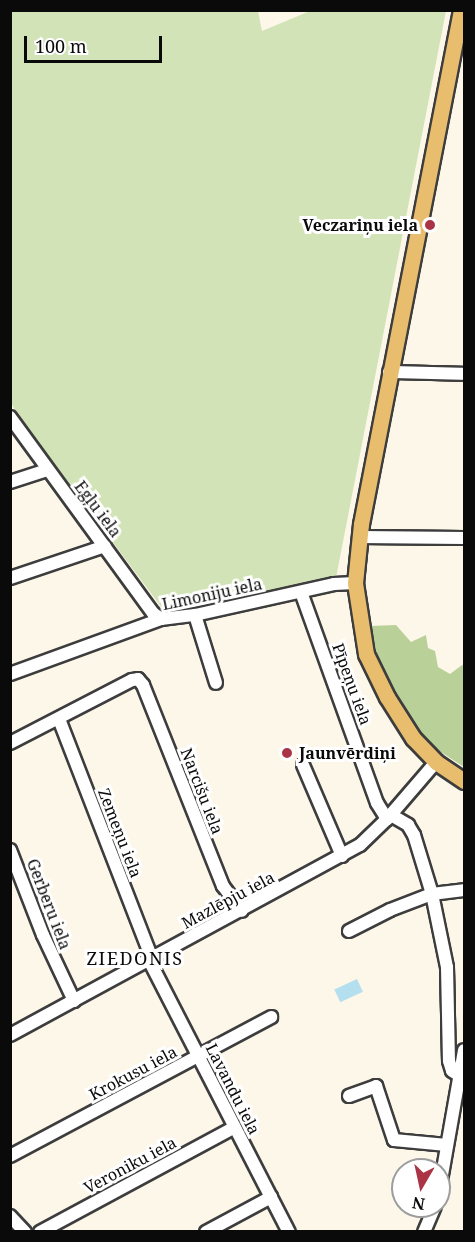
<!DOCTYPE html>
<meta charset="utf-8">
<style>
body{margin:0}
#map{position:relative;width:475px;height:1242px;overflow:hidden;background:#fdf7ea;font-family:"Noto Serif",serif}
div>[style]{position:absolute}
.green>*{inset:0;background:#d3e3b8}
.forest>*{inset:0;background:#b9d199}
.water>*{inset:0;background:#b4dfee;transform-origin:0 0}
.roads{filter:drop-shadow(2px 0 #3d3d3d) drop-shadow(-2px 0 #3d3d3d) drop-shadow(0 2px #3d3d3d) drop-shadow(0 -2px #3d3d3d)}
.minor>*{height:12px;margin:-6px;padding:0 6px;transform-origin:6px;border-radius:6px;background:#fff}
.major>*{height:15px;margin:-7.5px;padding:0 7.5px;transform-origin:7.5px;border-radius:7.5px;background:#e9bd6e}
.dots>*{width:16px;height:16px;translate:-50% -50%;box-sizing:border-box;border:3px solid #fff;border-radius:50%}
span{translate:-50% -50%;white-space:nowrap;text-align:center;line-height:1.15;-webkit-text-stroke:6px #fff;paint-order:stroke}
.poi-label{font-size:16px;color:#0a0a0a;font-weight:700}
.right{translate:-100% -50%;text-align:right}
.left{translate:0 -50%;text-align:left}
.street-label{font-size:16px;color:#0a0a0a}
.neighbourhood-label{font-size:18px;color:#0a0a0a;letter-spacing:1.5px}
.frame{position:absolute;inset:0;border:12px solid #0a0a0a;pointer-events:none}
.north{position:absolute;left:391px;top:1158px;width:60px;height:60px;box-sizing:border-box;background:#fff;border:2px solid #9d9d9d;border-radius:50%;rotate:189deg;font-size:16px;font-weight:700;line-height:24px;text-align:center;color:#0a0a0a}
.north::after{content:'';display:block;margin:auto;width:21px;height:27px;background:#aa3346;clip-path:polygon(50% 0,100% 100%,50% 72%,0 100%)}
.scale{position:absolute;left:24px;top:36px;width:138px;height:27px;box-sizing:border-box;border:3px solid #0a0a0a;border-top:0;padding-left:8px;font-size:18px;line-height:21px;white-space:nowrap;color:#0a0a0a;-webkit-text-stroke:4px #fff;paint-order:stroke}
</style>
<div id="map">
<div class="green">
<i style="clip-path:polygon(10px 11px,258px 11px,262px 31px,310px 11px,446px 11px,336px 578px,165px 612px,19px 417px,10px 401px)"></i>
</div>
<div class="forest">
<i style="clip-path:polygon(396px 625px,411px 642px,426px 635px,428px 648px,435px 651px,438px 667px,450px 674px,462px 665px,464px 666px,464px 767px,430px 745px,402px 706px,380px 666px,370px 626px)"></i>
</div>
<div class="water">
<i style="left:357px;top:979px;width:14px;height:25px;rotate:65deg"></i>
</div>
<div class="roads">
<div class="minor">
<i style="left:389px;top:372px;width:75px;rotate:1.5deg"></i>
<i style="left:10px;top:417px;width:243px;rotate:53.9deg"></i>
<i style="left:153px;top:613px;width:10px;rotate:37deg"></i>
<i style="left:10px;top:482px;width:39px;rotate:-18deg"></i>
<i style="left:359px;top:537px;width:105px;rotate:0.5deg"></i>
<i style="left:10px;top:578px;width:100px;rotate:-18.6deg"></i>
<i style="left:301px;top:592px;width:224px;rotate:70.2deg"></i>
<i style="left:377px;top:803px;width:19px;rotate:58deg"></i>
<i style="left:195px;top:615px;width:71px;rotate:72.8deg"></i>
<i style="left:10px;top:674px;width:161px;rotate:-20deg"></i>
<i style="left:161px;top:619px;width:34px;rotate:-7deg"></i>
<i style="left:195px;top:615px;width:142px;rotate:-12.6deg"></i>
<i style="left:334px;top:584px;width:21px;rotate:-3deg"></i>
<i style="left:59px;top:719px;width:257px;rotate:68.8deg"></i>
<i style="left:10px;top:743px;width:137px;rotate:-27.3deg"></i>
<i style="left:132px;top:680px;width:6px;rotate:-9deg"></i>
<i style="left:138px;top:679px;width:8px;rotate:50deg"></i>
<i style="left:143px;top:685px;width:216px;rotate:68.3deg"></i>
<i style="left:223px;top:886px;width:31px;rotate:53deg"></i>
<i style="left:303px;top:765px;width:99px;rotate:66.8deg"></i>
<i style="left:391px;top:815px;width:20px;rotate:30deg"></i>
<i style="left:408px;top:825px;width:12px;rotate:59deg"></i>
<i style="left:414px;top:835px;width:62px;rotate:73deg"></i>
<i style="left:432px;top:894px;width:75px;rotate:78.4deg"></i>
<i style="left:447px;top:967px;width:94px;rotate:88.8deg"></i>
<i style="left:449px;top:1061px;width:10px;rotate:73deg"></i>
<i style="left:452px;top:1071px;width:9px;rotate:32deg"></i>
<i style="left:10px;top:850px;width:91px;rotate:68.8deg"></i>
<i style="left:43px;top:935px;width:73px;rotate:64.8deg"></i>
<i style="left:349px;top:931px;width:46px;rotate:-27.1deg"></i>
<i style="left:390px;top:910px;width:45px;rotate:-20.9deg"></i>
<i style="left:432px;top:894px;width:32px;rotate:-7deg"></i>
<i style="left:149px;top:960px;width:306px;rotate:62.8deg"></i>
<i style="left:10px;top:1035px;width:398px;rotate:-28.5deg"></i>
<i style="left:360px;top:845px;width:37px;rotate:-44deg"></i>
<i style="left:387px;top:819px;width:75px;rotate:-49.3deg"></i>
<i style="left:349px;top:1096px;width:29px;rotate:-20deg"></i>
<i style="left:376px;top:1086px;width:57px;rotate:71.6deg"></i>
<i style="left:394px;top:1140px;width:53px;rotate:5.4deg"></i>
<i style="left:10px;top:1156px;width:296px;rotate:-28deg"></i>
<i style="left:439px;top:1192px;width:144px;rotate:-80deg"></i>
<i style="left:10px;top:1216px;width:22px;rotate:47deg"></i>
<i style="left:40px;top:1232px;width:221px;rotate:-28.3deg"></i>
<i style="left:206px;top:1232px;width:74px;rotate:-28.3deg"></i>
<i style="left:424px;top:1232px;width:28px;rotate:-67deg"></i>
</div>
<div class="major">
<i style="left:461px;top:10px;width:524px;rotate:101.01deg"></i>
<i style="left:361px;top:524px;width:59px;rotate:95.8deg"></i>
<i style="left:355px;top:583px;width:72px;rotate:81.2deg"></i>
<i style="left:366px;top:654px;width:48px;rotate:64deg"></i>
<i style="left:387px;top:697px;width:49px;rotate:57.6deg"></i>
<i style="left:413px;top:738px;width:33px;rotate:46deg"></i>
<i style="left:436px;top:762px;width:34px;rotate:34deg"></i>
</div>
</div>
<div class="dots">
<i style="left:430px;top:225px;background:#aa3346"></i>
<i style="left:287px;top:753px;background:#aa3346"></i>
</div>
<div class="poi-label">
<span class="right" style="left:418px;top:225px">Veczariņu iela</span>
<span class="left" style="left:299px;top:753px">Jaunvērdiņi</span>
</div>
<div class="street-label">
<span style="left:98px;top:509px;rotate:53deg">Egļu iela</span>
<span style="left:212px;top:594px;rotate:-12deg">Limoniju iela</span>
<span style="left:352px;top:684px;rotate:70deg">Pīpeņu iela</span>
<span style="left:202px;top:791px;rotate:69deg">Narcišu iela</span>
<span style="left:120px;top:833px;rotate:69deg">Zemeņu iela</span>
<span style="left:228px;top:900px;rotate:-28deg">Mazlēpju iela</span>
<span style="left:49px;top:904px;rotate:69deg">Gerberu iela</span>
<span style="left:133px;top:1073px;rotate:-28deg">Krokusu iela</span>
<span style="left:233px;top:1089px;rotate:63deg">Lavandu iela</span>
<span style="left:130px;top:1165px;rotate:-28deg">Veroniku iela</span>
</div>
<div class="neighbourhood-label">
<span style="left:135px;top:958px">ZIEDONIS</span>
</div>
<div class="frame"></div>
<div class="north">N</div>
<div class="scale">100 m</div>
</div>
